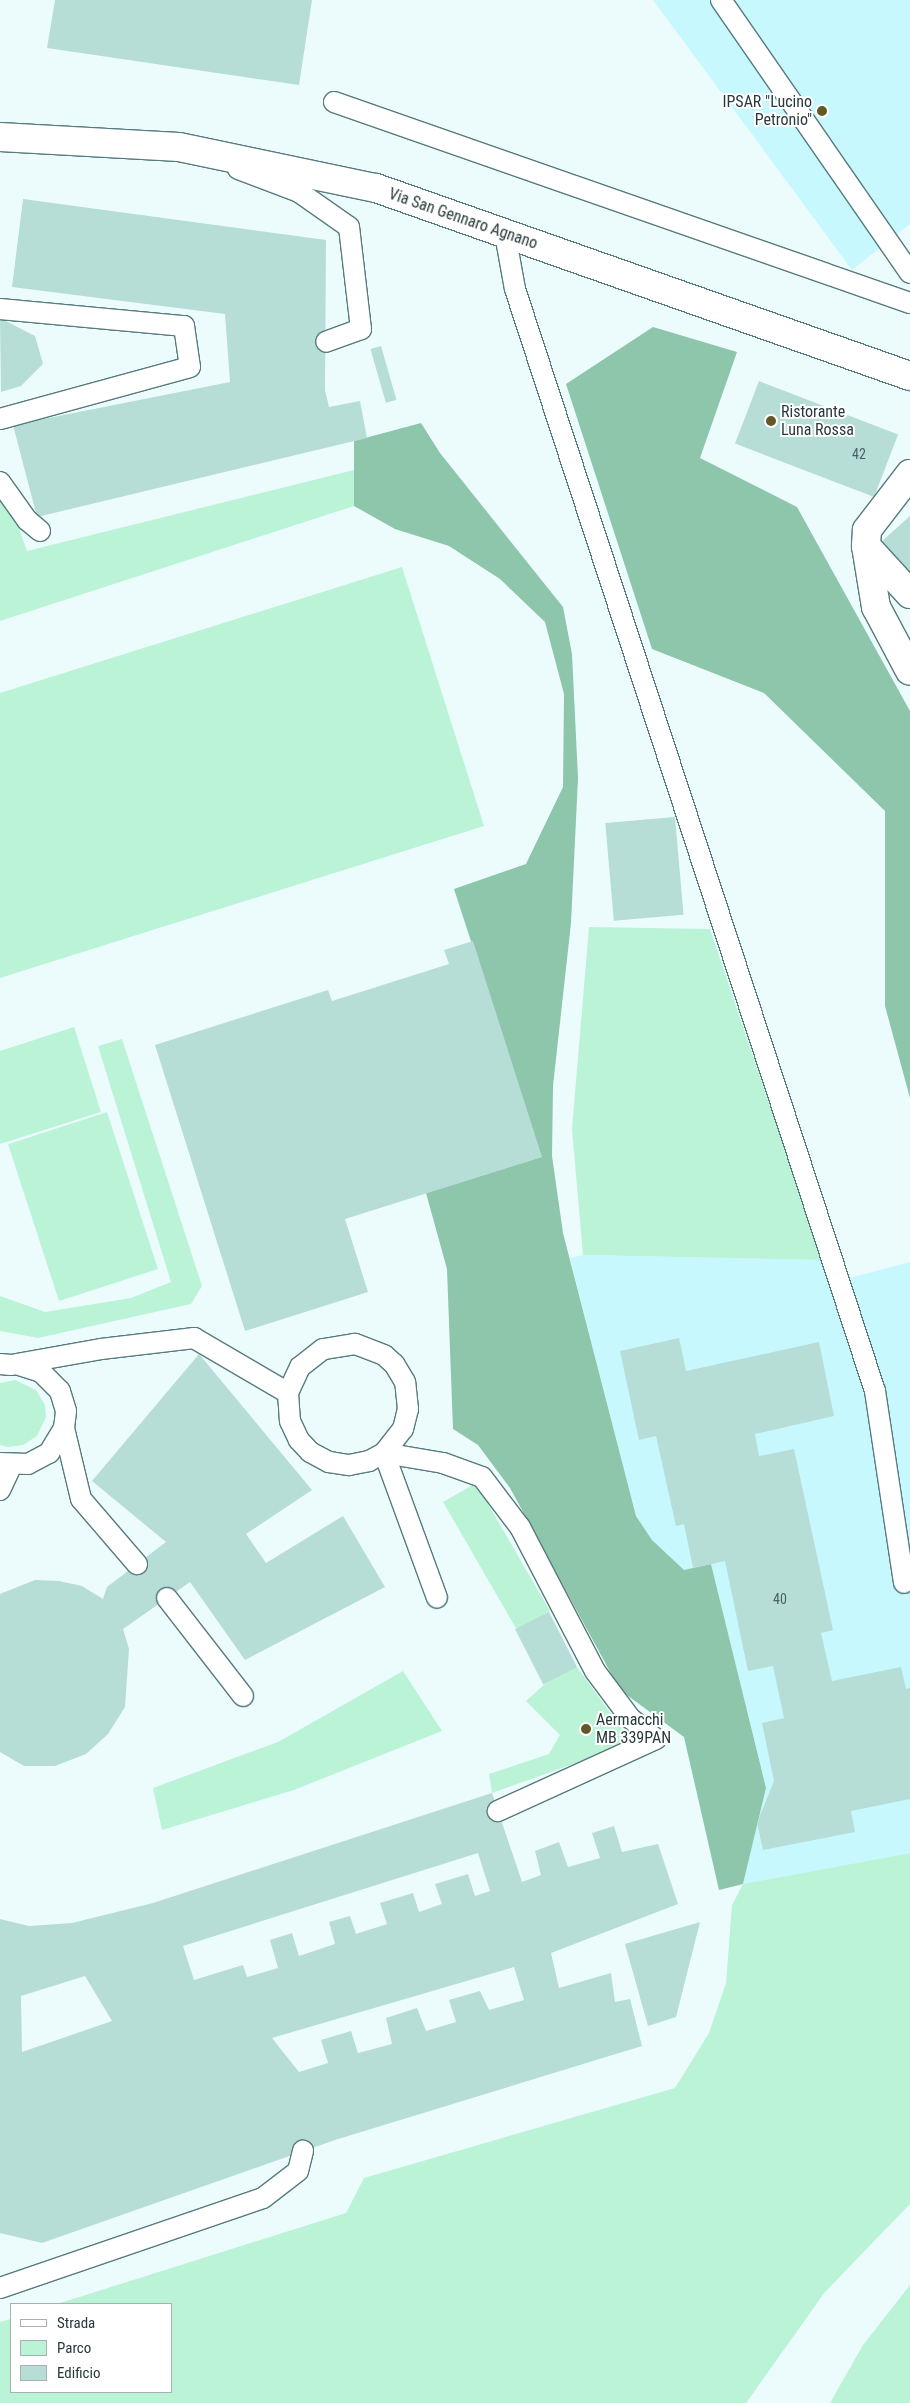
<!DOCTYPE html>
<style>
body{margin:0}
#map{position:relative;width:910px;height:2403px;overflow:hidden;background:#ecfcfd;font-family:"Roboto Condensed",sans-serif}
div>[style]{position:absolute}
.built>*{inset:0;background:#c7f8fe}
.green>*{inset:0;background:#bbf3d7;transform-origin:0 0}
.forest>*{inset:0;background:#8dc6aa}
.building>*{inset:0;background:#b7ddd7;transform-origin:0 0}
.roads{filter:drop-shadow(1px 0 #577b7e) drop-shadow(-1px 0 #577b7e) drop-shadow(0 1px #577b7e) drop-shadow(0 -1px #577b7e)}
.lane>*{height:20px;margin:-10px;padding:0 10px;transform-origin:10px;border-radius:10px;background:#fff}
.street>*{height:28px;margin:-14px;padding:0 14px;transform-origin:14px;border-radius:14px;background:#fff}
.primary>*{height:28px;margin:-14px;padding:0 14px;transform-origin:14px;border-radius:14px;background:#fff}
.dots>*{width:14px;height:14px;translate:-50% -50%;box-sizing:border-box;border:2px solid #fff;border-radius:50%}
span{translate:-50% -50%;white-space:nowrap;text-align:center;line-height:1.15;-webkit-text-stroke:4px #fff;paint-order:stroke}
.number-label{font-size:14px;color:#4c6262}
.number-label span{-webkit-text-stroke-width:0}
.poi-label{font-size:16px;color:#29393b}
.right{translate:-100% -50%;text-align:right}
.left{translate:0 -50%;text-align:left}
.street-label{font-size:16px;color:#29393b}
.legend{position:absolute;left:10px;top:2303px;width:162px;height:90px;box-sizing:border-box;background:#fff;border:1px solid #a9b0b1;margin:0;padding:6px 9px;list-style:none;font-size:15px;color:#29393b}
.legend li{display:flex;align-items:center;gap:10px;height:25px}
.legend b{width:25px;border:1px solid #a9b0b1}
</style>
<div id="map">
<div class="built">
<i style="clip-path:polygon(653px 0,910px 0,910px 224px,852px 270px)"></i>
<i style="clip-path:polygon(583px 1255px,822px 1260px,850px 1278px,910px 1262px,910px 1853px,743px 1884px,766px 1788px,711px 1564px,684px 1570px,652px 1540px,636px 1516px,570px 1258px)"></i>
</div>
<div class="green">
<i style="clip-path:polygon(354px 470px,354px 506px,0 621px,0 498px,12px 509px,27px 551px)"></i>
<i style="clip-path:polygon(402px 567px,484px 826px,0 978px,0 693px)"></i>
<i style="clip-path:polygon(589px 927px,710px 929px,822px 1260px,583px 1255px,572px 1129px)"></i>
<i style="clip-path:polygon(74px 1027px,101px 1112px,0 1144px,0 1051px)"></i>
<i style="clip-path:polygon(122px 1039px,202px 1286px,191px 1304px,38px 1338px,0 1331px,0 1296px,45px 1312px,131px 1298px,171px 1282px,98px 1046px)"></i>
<i style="left:107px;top:1112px;width:165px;height:104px;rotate:72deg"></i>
<i style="clip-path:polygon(15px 1380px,36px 1390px,45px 1405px,46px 1417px,37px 1436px,23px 1445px,8px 1447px,0 1445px,0 1383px)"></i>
<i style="left:476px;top:1483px;width:148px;height:38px;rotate:60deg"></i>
<i style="clip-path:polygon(577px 1667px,632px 1743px,492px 1793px,489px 1774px,549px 1754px,560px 1735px,526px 1701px,546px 1683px)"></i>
<i style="clip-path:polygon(403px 1671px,442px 1731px,294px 1790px,162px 1830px,153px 1788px,278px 1742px)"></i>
<i style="clip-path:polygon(910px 1853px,910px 2204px,825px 2292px,746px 2403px,0 2403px,0 2322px,11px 2319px,11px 2392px,171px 2392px,171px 2304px,57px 2304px,346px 2213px,364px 2178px,675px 2088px,709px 2033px,726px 1983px,732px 1905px,743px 1884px)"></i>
<i style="clip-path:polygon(910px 2285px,910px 2403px,830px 2403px,863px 2345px)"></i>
</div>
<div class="forest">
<i style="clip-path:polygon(653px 327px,737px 352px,700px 458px,797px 507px,910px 711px,910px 1098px,885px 1006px,885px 811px,764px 693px,652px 649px,566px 384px)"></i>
<i style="clip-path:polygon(421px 423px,440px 453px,563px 607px,572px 654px,578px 778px,571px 923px,553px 1086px,552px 1156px,563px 1233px,636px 1516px,652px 1540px,684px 1570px,711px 1564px,766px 1788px,743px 1884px,719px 1890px,684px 1737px,620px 1690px,510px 1488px,478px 1445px,453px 1429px,447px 1269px,426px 1193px,541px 1157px,454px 889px,526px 864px,563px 787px,564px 694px,545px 622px,500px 579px,449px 546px,395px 529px,354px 506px,354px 441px)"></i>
</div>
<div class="building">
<i style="clip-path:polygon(55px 0,312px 0,299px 85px,47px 48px)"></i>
<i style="clip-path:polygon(23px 199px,326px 240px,325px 390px,329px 407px,360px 401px,367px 438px,37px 517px,13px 425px,230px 382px,225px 314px,12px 287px)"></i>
<i style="clip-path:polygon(0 318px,35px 336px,43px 364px,21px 386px,1px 392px)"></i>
<i style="left:381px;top:346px;width:56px;height:11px;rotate:74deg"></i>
<i style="left:759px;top:381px;width:149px;height:67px;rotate:21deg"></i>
<i style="clip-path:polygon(910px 516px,910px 574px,881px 542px)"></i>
<i style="left:675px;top:817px;width:98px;height:70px;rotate:85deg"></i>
<i style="clip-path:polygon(473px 941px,542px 1157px,345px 1219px,368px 1292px,245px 1331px,155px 1045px,328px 990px,332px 1001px,449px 964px,444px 950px)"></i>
<i style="clip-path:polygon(679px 1338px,686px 1371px,819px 1342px,834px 1416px,755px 1434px,759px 1456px,794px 1449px,833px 1630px,821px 1633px,832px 1681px,901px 1667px,906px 1689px,910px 1688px,910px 1799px,851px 1811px,855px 1832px,763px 1850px,757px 1823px,774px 1781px,762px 1723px,784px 1718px,773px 1666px,748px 1671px,725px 1561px,693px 1568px,684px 1524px,676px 1526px,656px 1436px,639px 1440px,620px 1351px)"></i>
<i style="clip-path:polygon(199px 1354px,312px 1490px,246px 1534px,266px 1563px,343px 1516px,385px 1587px,245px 1660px,190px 1582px,123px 1629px,129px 1649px,125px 1707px,108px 1734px,86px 1754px,55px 1766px,24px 1766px,0 1752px,0 1594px,35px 1580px,59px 1581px,82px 1586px,103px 1599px,107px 1587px,166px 1542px,92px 1481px)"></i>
<i style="left:549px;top:1612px;width:62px;height:38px;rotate:63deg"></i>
<i style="clip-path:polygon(evenodd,492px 1793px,522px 1882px,541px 1875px,535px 1851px,559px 1842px,568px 1867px,600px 1858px,592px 1833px,614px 1826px,622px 1852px,658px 1844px,678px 1904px,551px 1953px,559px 1988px,611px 1973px,615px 2002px,630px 1999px,642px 2046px,335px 2140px,42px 2243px,0 2233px,0 1919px,29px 1926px,72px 1923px,153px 1903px,492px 1793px,478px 1853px,490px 1891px,475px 1896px,468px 1874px,435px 1884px,442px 1904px,419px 1912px,413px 1893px,380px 1903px,387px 1924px,356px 1934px,350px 1916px,329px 1922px,335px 1944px,299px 1956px,292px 1933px,270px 1940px,278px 1968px,247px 1977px,243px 1965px,194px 1980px,183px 1946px,478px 1853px,492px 1793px,514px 1967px,524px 2000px,489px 2010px,480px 1991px,449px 2000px,456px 2022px,426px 2031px,417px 2008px,386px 2018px,392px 2044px,358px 2053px,351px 2031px,321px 2040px,328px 2063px,299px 2072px,272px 2038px,514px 1967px,492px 1793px,85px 1976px,112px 2021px,22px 2052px,21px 1996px,85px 1976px)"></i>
<i style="clip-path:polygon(700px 1922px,676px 2017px,648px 2026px,625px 1944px)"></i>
</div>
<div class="roads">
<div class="lane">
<i style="left:721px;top:0;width:332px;rotate:55.3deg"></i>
<i style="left:334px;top:102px;width:610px;rotate:19.24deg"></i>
<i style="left:238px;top:169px;width:65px;rotate:20.7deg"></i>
<i style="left:299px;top:192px;width:61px;rotate:35deg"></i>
<i style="left:349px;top:227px;width:103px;rotate:83.3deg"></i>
<i style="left:361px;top:329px;width:37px;rotate:160deg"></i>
<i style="left:505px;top:234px;width:56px;rotate:79.7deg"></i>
<i style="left:515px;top:289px;width:1159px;rotate:71.91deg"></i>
<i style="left:875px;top:1391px;width:194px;rotate:81.4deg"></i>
<i style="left:0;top:309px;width:185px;rotate:5.3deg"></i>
<i style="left:184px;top:326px;width:41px;rotate:81.7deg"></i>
<i style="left:190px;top:367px;width:197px;rotate:164.7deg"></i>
<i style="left:0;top:482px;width:47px;rotate:54.6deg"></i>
<i style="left:27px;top:520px;width:17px;rotate:40deg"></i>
<i style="left:0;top:1364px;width:11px;rotate:5deg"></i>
<i style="left:11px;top:1365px;width:91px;rotate:-10.1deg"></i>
<i style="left:101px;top:1349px;width:94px;rotate:-6.7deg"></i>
<i style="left:194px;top:1338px;width:109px;rotate:30.3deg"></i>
<i style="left:64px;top:1428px;width:73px;rotate:76.5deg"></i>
<i style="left:81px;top:1499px;width:86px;rotate:49.3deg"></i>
<i style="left:384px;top:1453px;width:31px;rotate:-52deg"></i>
<i style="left:403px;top:1429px;width:21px;rotate:-76deg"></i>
<i style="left:408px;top:1409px;width:27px;rotate:-96deg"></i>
<i style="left:405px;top:1382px;width:21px;rotate:-121deg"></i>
<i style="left:394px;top:1364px;width:13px;rotate:-138deg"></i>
<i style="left:384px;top:1355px;width:31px;rotate:-159deg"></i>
<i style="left:355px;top:1344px;width:32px;rotate:171deg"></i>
<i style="left:323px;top:1349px;width:29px;rotate:142deg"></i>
<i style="left:300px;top:1367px;width:29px;rotate:115deg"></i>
<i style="left:288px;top:1393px;width:28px;rotate:86deg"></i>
<i style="left:290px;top:1421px;width:21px;rotate:65deg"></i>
<i style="left:299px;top:1440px;width:16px;rotate:47deg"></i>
<i style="left:310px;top:1452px;width:21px;rotate:28deg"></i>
<i style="left:329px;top:1462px;width:20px;rotate:9deg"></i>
<i style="left:349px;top:1465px;width:20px;rotate:-11deg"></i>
<i style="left:369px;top:1461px;width:17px;rotate:-28deg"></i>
<i style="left:384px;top:1453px;width:60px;rotate:9.6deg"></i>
<i style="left:443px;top:1463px;width:41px;rotate:19.7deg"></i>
<i style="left:482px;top:1477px;width:63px;rotate:52.8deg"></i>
<i style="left:520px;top:1527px;width:162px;rotate:62.5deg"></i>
<i style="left:595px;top:1671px;width:59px;rotate:53.3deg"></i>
<i style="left:630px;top:1718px;width:33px;rotate:39deg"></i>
<i style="left:656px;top:1739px;width:174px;rotate:155.5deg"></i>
<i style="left:384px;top:1453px;width:154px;rotate:69.9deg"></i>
<i style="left:0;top:1463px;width:28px;rotate:2deg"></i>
<i style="left:28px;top:1464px;width:24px;rotate:-28deg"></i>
<i style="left:49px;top:1453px;width:29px;rotate:-59deg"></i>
<i style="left:64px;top:1428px;width:17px;rotate:-83deg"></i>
<i style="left:66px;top:1411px;width:21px;rotate:-107deg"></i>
<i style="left:60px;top:1391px;width:27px;rotate:-135deg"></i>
<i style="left:41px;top:1372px;width:23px;rotate:-162deg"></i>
<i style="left:0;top:1490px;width:26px;rotate:-65deg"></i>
<i style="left:167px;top:1598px;width:124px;rotate:52.2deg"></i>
<i style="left:0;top:2288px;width:278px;rotate:-18.9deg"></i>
<i style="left:263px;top:2198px;width:44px;rotate:-37.6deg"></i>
<i style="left:298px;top:2171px;width:21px;rotate:-76deg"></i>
</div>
<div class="street">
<i style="left:910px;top:474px;width:71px;rotate:127.5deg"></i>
<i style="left:867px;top:530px;width:16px;rotate:94deg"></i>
<i style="left:866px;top:546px;width:65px;rotate:47.5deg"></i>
<i style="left:866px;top:546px;width:62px;rotate:80.7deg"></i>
<i style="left:876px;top:607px;width:72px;rotate:62deg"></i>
</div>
<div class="primary">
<i style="left:0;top:137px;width:179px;rotate:3.2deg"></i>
<i style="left:179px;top:147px;width:201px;rotate:11.8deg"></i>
<i style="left:376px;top:188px;width:566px;rotate:19.4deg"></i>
</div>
</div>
<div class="dots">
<i style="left:822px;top:111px;background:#615a26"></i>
<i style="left:771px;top:421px;background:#615a26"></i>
<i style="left:586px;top:1729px;background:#615a26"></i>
</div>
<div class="number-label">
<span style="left:859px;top:454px">42</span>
<span style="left:780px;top:1599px">40</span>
</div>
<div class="poi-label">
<span class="right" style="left:812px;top:111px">IPSAR "Lucino<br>Petronio"</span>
<span class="left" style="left:781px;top:421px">Ristorante<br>Luna Rossa</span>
<span class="left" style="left:596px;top:1729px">Aermacchi<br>MB 339PAN</span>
</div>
<div class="street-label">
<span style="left:463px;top:219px;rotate:19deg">Via San Gennaro Agnano</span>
</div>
<ul class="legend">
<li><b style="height:6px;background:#fff"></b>Strada</li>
<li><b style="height:14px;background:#bbf3d7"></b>Parco</li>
<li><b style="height:14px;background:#b7ddd7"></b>Edificio</li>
</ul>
</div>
